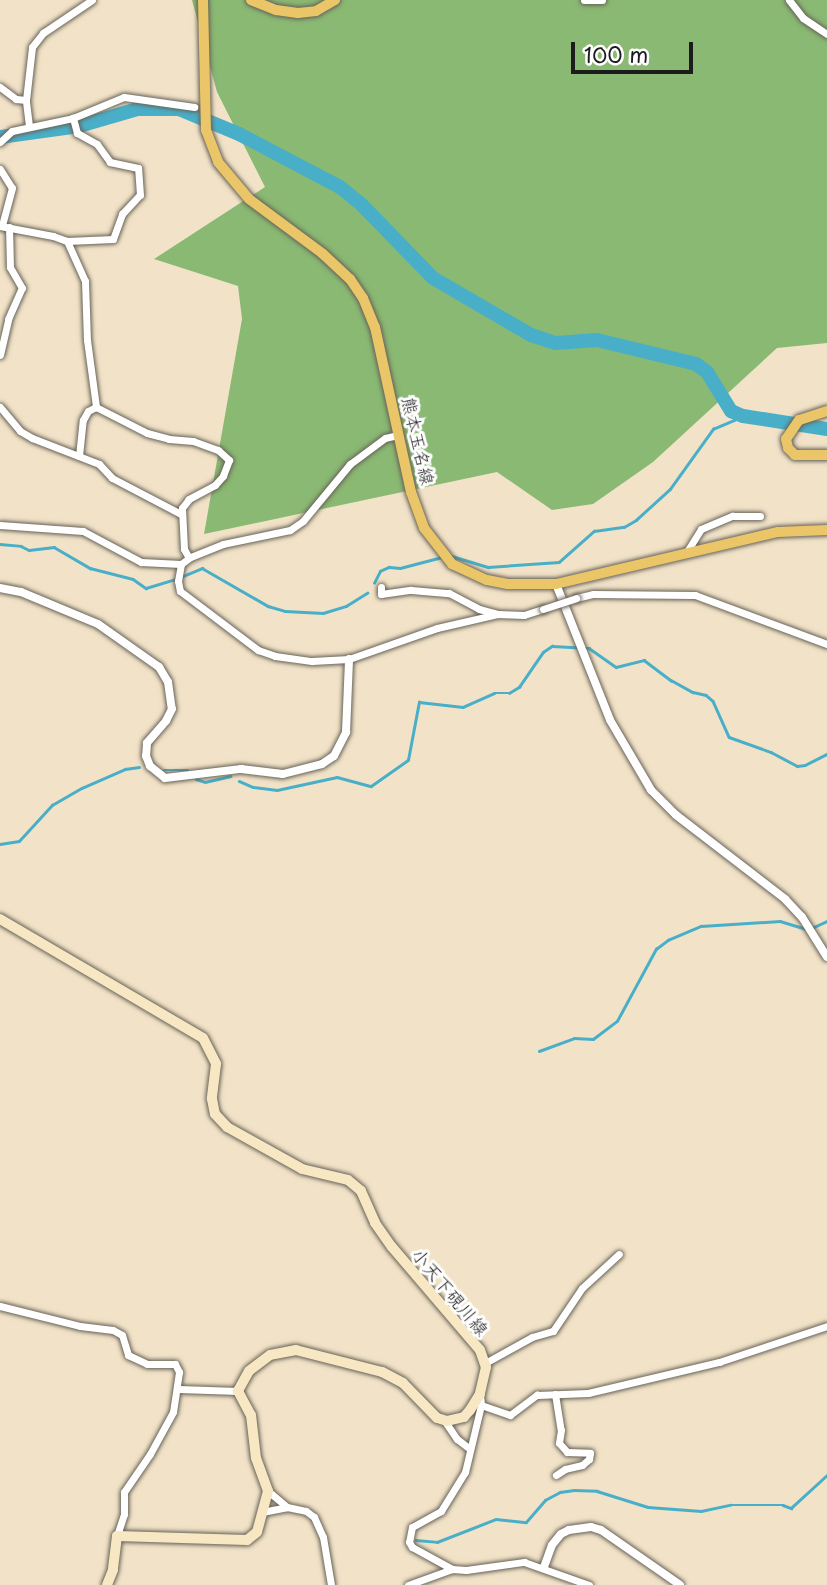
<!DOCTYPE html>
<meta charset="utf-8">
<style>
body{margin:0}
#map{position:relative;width:827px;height:1585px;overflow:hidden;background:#f2e3c8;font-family:"Playpen Sans","Klee One",sans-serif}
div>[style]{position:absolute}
.forest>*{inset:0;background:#8ab973}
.stream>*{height:2.5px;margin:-1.25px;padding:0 1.25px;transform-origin:1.25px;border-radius:1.25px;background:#49afc8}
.river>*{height:14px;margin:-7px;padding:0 7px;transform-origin:7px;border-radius:7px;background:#49afc8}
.roads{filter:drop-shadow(0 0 2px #676258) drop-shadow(0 0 2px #676258)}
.minor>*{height:7px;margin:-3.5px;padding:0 3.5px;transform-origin:3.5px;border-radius:3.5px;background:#fff}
.tertiary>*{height:8px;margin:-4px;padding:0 4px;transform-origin:4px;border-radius:4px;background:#fff}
.secondary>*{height:10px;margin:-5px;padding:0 5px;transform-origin:5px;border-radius:5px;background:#f7e8c3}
.primary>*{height:10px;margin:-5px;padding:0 5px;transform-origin:5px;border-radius:5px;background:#ebc669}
.bridges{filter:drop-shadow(0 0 2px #676258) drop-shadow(0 0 2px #676258)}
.minor-bridge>*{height:7px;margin:-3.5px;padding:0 3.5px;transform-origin:3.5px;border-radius:3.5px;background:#fff}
span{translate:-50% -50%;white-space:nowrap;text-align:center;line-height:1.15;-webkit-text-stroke:6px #fff;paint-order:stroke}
.street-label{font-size:18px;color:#1c1c1c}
.scale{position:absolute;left:571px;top:42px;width:122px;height:32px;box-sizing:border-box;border:4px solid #1c1c1c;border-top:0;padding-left:9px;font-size:21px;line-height:24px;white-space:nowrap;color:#1c1c1c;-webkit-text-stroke:5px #fff;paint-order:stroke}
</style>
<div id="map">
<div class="forest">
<i style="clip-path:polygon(192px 0,827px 0,827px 343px,777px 348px,653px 462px,593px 504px,552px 510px,497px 472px,204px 534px,242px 319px,238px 286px,154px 259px,265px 187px,217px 92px)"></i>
</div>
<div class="stream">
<i style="left:0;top:544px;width:21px;rotate:5deg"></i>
<i style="left:21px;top:546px;width:9px;rotate:27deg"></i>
<i style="left:29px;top:550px;width:25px;rotate:-7deg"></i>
<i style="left:54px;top:547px;width:42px;rotate:30.3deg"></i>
<i style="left:90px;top:568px;width:44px;rotate:14.3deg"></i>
<i style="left:133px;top:579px;width:16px;rotate:35deg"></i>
<i style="left:146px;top:588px;width:30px;rotate:-17deg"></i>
<i style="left:452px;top:556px;width:38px;rotate:17deg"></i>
<i style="left:488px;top:567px;width:71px;rotate:-4deg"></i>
<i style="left:559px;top:562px;width:47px;rotate:-41.5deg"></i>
<i style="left:594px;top:531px;width:30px;rotate:-8deg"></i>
<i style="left:624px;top:527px;width:14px;rotate:-30deg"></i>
<i style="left:636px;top:520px;width:46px;rotate:-42.4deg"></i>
<i style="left:670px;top:489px;width:74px;rotate:-54.4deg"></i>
<i style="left:713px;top:429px;width:33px;rotate:-23deg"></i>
<i style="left:181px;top:577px;width:23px;rotate:-23deg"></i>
<i style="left:202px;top:568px;width:76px;rotate:29.9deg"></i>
<i style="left:268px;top:606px;width:18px;rotate:16deg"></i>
<i style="left:285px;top:611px;width:38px;rotate:3deg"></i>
<i style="left:323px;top:613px;width:24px;rotate:-17deg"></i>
<i style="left:346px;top:606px;width:25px;rotate:-32deg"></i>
<i style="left:374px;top:583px;width:13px;rotate:-63deg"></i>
<i style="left:380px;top:571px;width:10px;rotate:-24deg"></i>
<i style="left:389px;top:567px;width:11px;rotate:5deg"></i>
<i style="left:400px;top:568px;width:43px;rotate:-14.7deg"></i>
<i style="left:164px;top:770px;width:24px"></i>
<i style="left:196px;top:779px;width:9px;rotate:18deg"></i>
<i style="left:205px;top:782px;width:26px;rotate:-13deg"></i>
<i style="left:239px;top:781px;width:15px;rotate:23deg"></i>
<i style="left:253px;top:787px;width:24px;rotate:7deg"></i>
<i style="left:277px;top:790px;width:61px;rotate:-12.2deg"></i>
<i style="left:337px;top:777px;width:35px;rotate:15deg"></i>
<i style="left:371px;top:786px;width:45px;rotate:-35.1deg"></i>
<i style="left:408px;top:760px;width:59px;rotate:-79.3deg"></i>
<i style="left:419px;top:702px;width:44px;rotate:6.5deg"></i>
<i style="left:463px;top:707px;width:34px;rotate:-24deg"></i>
<i style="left:494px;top:693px;width:15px"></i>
<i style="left:509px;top:693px;width:12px;rotate:-31deg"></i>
<i style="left:519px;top:687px;width:42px;rotate:-55.6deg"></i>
<i style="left:543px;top:652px;width:11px;rotate:-34deg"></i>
<i style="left:552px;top:646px;width:37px;rotate:3deg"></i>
<i style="left:589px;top:648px;width:33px;rotate:35deg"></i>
<i style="left:616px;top:667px;width:29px;rotate:-14deg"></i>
<i style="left:644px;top:660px;width:34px;rotate:37deg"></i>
<i style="left:671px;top:680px;width:25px;rotate:29deg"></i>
<i style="left:693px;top:692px;width:13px;rotate:13deg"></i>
<i style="left:706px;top:695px;width:9px;rotate:41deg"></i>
<i style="left:713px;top:701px;width:39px;rotate:66deg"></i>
<i style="left:729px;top:737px;width:45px;rotate:19.7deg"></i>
<i style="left:771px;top:752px;width:30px;rotate:28deg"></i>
<i style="left:797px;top:766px;width:8px;rotate:-7deg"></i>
<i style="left:805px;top:765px;width:25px;rotate:-27deg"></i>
<i style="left:0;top:844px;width:19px;rotate:-9deg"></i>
<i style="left:19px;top:841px;width:49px;rotate:-47.5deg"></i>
<i style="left:52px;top:805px;width:34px;rotate:-30deg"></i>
<i style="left:82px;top:788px;width:47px;rotate:-23.8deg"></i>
<i style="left:125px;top:769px;width:14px;rotate:-8deg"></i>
<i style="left:812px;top:928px;width:17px;rotate:-25deg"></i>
<i style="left:539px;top:1051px;width:37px;rotate:-20deg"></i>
<i style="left:574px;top:1038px;width:19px;rotate:3deg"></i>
<i style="left:593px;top:1039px;width:30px;rotate:-37deg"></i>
<i style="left:617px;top:1021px;width:82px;rotate:-61.6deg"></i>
<i style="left:656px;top:949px;width:15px;rotate:-37deg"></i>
<i style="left:668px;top:940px;width:36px;rotate:-23deg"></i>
<i style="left:701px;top:926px;width:79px;rotate:-3.6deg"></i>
<i style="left:780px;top:921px;width:27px;rotate:17deg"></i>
<i style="left:416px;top:1540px;width:21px;rotate:5deg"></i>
<i style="left:437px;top:1542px;width:63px;rotate:-21.3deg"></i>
<i style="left:496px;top:1519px;width:30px;rotate:6deg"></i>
<i style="left:526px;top:1522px;width:29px;rotate:-49deg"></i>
<i style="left:545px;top:1500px;width:17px;rotate:-28deg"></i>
<i style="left:560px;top:1492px;width:14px;rotate:-8deg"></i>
<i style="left:574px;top:1490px;width:23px;rotate:2deg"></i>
<i style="left:597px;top:1491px;width:53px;rotate:17.4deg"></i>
<i style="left:648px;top:1507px;width:53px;rotate:4.3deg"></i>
<i style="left:701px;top:1511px;width:30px;rotate:-12deg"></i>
<i style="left:730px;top:1505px;width:53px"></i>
<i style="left:783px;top:1505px;width:9px;rotate:21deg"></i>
<i style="left:791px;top:1508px;width:49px;rotate:-42.5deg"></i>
</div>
<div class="river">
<i style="left:0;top:137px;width:80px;rotate:-7.9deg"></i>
<i style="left:79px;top:126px;width:61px;rotate:-16.1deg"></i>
<i style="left:138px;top:109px;width:41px"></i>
<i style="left:179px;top:109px;width:65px;rotate:22.6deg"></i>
<i style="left:239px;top:134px;width:114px;rotate:27.7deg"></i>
<i style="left:340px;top:187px;width:28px;rotate:39deg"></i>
<i style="left:362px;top:205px;width:102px;rotate:45.8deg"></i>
<i style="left:433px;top:278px;width:113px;rotate:30.2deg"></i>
<i style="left:531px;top:335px;width:26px;rotate:18deg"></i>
<i style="left:556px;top:343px;width:41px;rotate:-4.2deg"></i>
<i style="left:597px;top:340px;width:102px;rotate:13.6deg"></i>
<i style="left:696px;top:364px;width:14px;rotate:36deg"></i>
<i style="left:707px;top:372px;width:46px;rotate:58.4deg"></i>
<i style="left:731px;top:411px;width:13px;rotate:23deg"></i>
<i style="left:743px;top:416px;width:85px;rotate:8.8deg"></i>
</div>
<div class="roads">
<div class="minor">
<i style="left:584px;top:0;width:18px"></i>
<i style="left:789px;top:0;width:23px;rotate:52deg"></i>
<i style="left:803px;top:18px;width:29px;rotate:34deg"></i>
<i style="left:0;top:87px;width:20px;rotate:37deg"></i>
<i style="left:16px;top:99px;width:10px;rotate:6deg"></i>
<i style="left:29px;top:126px;width:26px;rotate:-97deg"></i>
<i style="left:26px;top:100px;width:53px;rotate:-83.5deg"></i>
<i style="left:32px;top:47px;width:18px;rotate:-52deg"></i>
<i style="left:43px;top:33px;width:59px;rotate:-34deg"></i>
<i style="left:0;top:142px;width:16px;rotate:-43deg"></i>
<i style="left:12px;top:131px;width:62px;rotate:-12deg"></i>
<i style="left:73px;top:118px;width:55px;rotate:-22.4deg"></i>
<i style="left:124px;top:97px;width:71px;rotate:8.1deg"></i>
<i style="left:0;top:169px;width:22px;rotate:58deg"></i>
<i style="left:12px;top:188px;width:39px;rotate:105deg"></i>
<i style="left:0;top:226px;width:54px;rotate:10.7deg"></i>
<i style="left:53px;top:236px;width:15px;rotate:20deg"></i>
<i style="left:67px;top:241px;width:44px;rotate:65.8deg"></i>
<i style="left:85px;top:281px;width:59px;rotate:88.1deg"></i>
<i style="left:87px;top:340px;width:68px;rotate:82.3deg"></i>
<i style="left:96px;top:407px;width:57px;rotate:27deg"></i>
<i style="left:147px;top:433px;width:23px;rotate:15deg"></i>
<i style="left:169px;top:439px;width:24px;rotate:5deg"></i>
<i style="left:193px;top:441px;width:27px;rotate:20deg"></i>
<i style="left:218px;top:450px;width:15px;rotate:42deg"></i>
<i style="left:229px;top:460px;width:17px;rotate:111deg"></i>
<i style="left:223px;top:476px;width:12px;rotate:132deg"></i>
<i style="left:215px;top:485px;width:30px;rotate:152deg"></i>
<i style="left:189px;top:499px;width:11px;rotate:128deg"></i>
<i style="left:182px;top:508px;width:41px;rotate:87.2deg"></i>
<i style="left:184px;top:549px;width:10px;rotate:61deg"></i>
<i style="left:67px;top:241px;width:46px;rotate:-2.5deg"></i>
<i style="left:113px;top:239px;width:27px;rotate:-70deg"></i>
<i style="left:122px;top:214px;width:26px;rotate:-47deg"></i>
<i style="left:140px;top:195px;width:27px;rotate:-94deg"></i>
<i style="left:138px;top:168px;width:29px;rotate:-168deg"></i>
<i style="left:110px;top:162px;width:22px;rotate:-126deg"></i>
<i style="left:97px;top:144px;width:23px;rotate:-151deg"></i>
<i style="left:77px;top:133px;width:16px;rotate:-105deg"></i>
<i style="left:0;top:355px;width:37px;rotate:-77deg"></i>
<i style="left:8px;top:319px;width:34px;rotate:-66deg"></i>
<i style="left:22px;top:288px;width:24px;rotate:-120deg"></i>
<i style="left:10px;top:267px;width:40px;rotate:-91.4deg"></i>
<i style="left:0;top:407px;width:31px;rotate:50deg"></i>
<i style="left:20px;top:431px;width:14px;rotate:30deg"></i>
<i style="left:32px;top:438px;width:72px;rotate:21.2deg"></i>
<i style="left:99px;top:464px;width:19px;rotate:47deg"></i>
<i style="left:112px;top:478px;width:78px;rotate:27.6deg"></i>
<i style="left:398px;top:435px;width:13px;rotate:167deg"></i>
<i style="left:385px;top:438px;width:44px;rotate:143.4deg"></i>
<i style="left:350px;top:464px;width:74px;rotate:129.5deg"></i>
<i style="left:303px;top:521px;width:16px;rotate:145deg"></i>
<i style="left:290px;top:530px;width:68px;rotate:168.2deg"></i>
<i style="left:223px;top:544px;width:37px;rotate:158deg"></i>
<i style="left:189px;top:558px;width:10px;rotate:143deg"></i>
<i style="left:181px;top:564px;width:17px;rotate:100deg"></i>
<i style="left:178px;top:581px;width:10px;rotate:79deg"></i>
<i style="left:180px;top:591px;width:98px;rotate:37.1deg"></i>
<i style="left:258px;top:650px;width:18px;rotate:19deg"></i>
<i style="left:275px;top:656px;width:37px;rotate:8deg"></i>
<i style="left:312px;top:661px;width:37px;rotate:-3deg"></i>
<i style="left:349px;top:659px;width:93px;rotate:-19.4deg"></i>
<i style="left:437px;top:628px;width:63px;rotate:-12.9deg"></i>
<i style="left:79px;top:456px;width:36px;rotate:-84deg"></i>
<i style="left:83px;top:420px;width:10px;rotate:-61deg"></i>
<i style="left:88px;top:411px;width:9px;rotate:-27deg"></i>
<i style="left:0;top:525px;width:83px;rotate:4.1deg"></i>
<i style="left:83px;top:531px;width:66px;rotate:28.1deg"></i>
<i style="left:141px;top:562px;width:40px;rotate:2.9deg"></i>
<i style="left:686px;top:553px;width:28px;rotate:-58deg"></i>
<i style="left:701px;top:529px;width:34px;rotate:-23deg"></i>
<i style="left:732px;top:516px;width:28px"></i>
<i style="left:381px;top:587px;width:7px;rotate:90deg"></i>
<i style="left:381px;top:594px;width:30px;rotate:-8deg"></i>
<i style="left:411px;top:590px;width:38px;rotate:5deg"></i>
<i style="left:449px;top:593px;width:34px;rotate:28deg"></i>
<i style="left:479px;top:609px;width:20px;rotate:15deg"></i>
<i style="left:498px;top:614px;width:26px;rotate:2deg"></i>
<i style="left:524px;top:615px;width:20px;rotate:-18deg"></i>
<i style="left:576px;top:598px;width:17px;rotate:-13deg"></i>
<i style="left:593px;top:594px;width:102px;rotate:0.6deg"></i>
<i style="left:695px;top:595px;width:141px;rotate:20.4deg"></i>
<i style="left:0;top:1306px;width:82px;rotate:14deg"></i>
<i style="left:80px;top:1326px;width:33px;rotate:7deg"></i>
<i style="left:113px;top:1330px;width:10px;rotate:29deg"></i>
<i style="left:122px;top:1335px;width:21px;rotate:73deg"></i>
<i style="left:128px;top:1355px;width:21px;rotate:25deg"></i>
<i style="left:147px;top:1364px;width:28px"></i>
<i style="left:175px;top:1364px;width:9px;rotate:63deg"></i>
<i style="left:179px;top:1372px;width:40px;rotate:98.5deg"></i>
<i style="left:173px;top:1412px;width:48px;rotate:118.7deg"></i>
<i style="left:150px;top:1454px;width:46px;rotate:124.4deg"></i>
<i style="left:124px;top:1492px;width:22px;rotate:90deg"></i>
<i style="left:124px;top:1514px;width:23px;rotate:108deg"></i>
<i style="left:485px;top:1363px;width:54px;rotate:-29deg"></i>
<i style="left:532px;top:1337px;width:22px;rotate:-16deg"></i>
<i style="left:553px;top:1331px;width:52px;rotate:-56deg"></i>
<i style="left:582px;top:1288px;width:50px;rotate:-42.6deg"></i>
<i style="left:179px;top:1389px;width:59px;rotate:1.9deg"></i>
<i style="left:555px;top:1394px;width:36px;rotate:81deg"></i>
<i style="left:561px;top:1430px;width:13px;rotate:99deg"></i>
<i style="left:559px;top:1443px;width:12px;rotate:48deg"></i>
<i style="left:567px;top:1452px;width:23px;rotate:2deg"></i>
<i style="left:590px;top:1453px;width:6px;rotate:99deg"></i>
<i style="left:589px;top:1459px;width:9px;rotate:139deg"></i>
<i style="left:582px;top:1465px;width:17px;rotate:167deg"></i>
<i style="left:565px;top:1469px;width:11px;rotate:146deg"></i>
<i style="left:480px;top:1395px;width:10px;rotate:84deg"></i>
<i style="left:481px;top:1405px;width:69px;rotate:103.4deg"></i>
<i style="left:465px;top:1472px;width:46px;rotate:121.6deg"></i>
<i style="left:441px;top:1511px;width:33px;rotate:151deg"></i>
<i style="left:412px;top:1527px;width:15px;rotate:101deg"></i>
<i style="left:409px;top:1542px;width:6px;rotate:59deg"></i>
<i style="left:412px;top:1547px;width:46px;rotate:28.8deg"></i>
<i style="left:452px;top:1569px;width:14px;rotate:4deg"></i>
<i style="left:466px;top:1570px;width:59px;rotate:-7.9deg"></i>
<i style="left:524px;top:1562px;width:69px;rotate:19.5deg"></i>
<i style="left:481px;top:1405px;width:31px;rotate:19deg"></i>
<i style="left:510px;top:1415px;width:34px;rotate:-37deg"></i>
<i style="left:537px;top:1395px;width:51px;rotate:-2.2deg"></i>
<i style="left:588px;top:1393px;width:135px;rotate:-13.3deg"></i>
<i style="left:719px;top:1362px;width:114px;rotate:-18.4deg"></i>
<i style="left:444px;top:1420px;width:23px;rotate:56deg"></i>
<i style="left:457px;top:1439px;width:16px;rotate:38deg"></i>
<i style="left:268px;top:1491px;width:25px;rotate:40deg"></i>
<i style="left:287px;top:1507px;width:19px;rotate:12deg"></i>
<i style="left:306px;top:1511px;width:10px;rotate:37deg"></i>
<i style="left:314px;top:1517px;width:22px;rotate:66deg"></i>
<i style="left:323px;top:1537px;width:49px;rotate:80.5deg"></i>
<i style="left:262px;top:1512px;width:25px;rotate:-11deg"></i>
<i style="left:408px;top:1585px;width:47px;rotate:-20deg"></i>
</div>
<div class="tertiary">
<i style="left:556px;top:584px;width:146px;rotate:68.3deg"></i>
<i style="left:610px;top:720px;width:81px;rotate:59.6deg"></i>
<i style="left:651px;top:790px;width:35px;rotate:45deg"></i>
<i style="left:676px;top:815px;width:138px;rotate:37.6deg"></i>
<i style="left:785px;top:899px;width:25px;rotate:47deg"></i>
<i style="left:802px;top:917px;width:47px;rotate:58deg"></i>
<i style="left:0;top:588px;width:21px;rotate:11deg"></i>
<i style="left:21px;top:592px;width:83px;rotate:22.6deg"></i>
<i style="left:98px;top:624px;width:75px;rotate:35.2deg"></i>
<i style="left:159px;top:667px;width:17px;rotate:59deg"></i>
<i style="left:168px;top:682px;width:27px;rotate:82deg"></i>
<i style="left:172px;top:709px;width:13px;rotate:117deg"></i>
<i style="left:166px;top:721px;width:29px;rotate:131deg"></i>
<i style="left:147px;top:743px;width:13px;rotate:94deg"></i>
<i style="left:146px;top:756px;width:11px;rotate:68deg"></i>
<i style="left:150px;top:766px;width:19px;rotate:39deg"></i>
<i style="left:165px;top:778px;width:77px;rotate:-6.8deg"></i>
<i style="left:241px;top:769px;width:42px;rotate:6.8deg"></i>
<i style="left:283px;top:774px;width:40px;rotate:-14.4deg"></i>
<i style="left:322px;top:764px;width:14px;rotate:-34deg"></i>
<i style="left:334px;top:756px;width:27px;rotate:-63deg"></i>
<i style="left:346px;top:732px;width:73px;rotate:-87.6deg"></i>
<i style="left:544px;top:1567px;width:23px;rotate:-70deg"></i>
<i style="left:552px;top:1545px;width:14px;rotate:-51deg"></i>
<i style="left:561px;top:1534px;width:9px;rotate:-27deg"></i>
<i style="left:569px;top:1530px;width:22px;rotate:-8deg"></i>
<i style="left:591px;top:1527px;width:10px;rotate:17deg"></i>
<i style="left:601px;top:1530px;width:96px;rotate:34.8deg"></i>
</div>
<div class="secondary">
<i style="left:0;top:919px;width:235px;rotate:30.4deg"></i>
<i style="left:203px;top:1038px;width:29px;rotate:63deg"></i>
<i style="left:216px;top:1064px;width:35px;rotate:97deg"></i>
<i style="left:212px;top:1099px;width:15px;rotate:79deg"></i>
<i style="left:215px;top:1114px;width:18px;rotate:47deg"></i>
<i style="left:227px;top:1127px;width:86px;rotate:29.2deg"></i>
<i style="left:302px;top:1169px;width:47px;rotate:13.4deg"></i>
<i style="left:348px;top:1180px;width:17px;rotate:40deg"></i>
<i style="left:361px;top:1191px;width:35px;rotate:66deg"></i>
<i style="left:375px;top:1223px;width:29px;rotate:55deg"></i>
<i style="left:392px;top:1247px;width:135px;rotate:49.5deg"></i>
<i style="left:480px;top:1350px;width:18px;rotate:71deg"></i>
<i style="left:486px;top:1367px;width:28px;rotate:103deg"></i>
<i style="left:480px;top:1394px;width:19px;rotate:122deg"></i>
<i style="left:470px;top:1410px;width:9px;rotate:131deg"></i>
<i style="left:464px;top:1417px;width:17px;rotate:167deg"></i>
<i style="left:447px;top:1421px;width:10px;rotate:-163deg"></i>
<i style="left:437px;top:1418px;width:49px;rotate:-134.2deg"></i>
<i style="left:403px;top:1383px;width:24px;rotate:-152deg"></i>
<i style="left:382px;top:1372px;width:89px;rotate:-165.7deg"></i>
<i style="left:296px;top:1350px;width:26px;rotate:169deg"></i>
<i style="left:270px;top:1355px;width:26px;rotate:143deg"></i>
<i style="left:249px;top:1371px;width:23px;rotate:119deg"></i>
<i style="left:238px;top:1391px;width:27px;rotate:62deg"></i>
<i style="left:251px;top:1415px;width:43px;rotate:83.4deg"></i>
<i style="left:256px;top:1458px;width:35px;rotate:70deg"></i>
<i style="left:268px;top:1491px;width:42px;rotate:105deg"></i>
<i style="left:257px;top:1532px;width:13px;rotate:141deg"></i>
<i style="left:247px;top:1540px;width:130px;rotate:-178.2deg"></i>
<i style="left:117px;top:1536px;width:34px;rotate:97deg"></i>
<i style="left:113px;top:1570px;width:16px;rotate:112deg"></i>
</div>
<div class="primary">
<i style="left:203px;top:0;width:130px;rotate:88.7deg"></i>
<i style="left:206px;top:130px;width:34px;rotate:69deg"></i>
<i style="left:218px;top:162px;width:48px;rotate:50deg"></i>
<i style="left:249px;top:199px;width:92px;rotate:36.6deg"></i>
<i style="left:323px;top:254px;width:37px;rotate:43deg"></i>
<i style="left:350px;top:279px;width:23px;rotate:56deg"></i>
<i style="left:363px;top:298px;width:31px;rotate:68deg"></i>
<i style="left:375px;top:327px;width:169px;rotate:77.7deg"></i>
<i style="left:411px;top:492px;width:38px;rotate:70deg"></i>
<i style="left:424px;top:528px;width:46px;rotate:52.1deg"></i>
<i style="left:452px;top:564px;width:38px;rotate:25deg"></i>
<i style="left:487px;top:580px;width:21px;rotate:11deg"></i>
<i style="left:508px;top:584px;width:48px"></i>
<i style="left:556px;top:584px;width:228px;rotate:-13.2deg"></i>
<i style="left:778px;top:532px;width:49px;rotate:-2.3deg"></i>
<i style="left:251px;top:0;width:27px;rotate:22deg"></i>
<i style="left:276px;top:10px;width:22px;rotate:8deg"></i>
<i style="left:298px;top:13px;width:18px;rotate:-6deg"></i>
<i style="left:316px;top:11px;width:22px;rotate:-30deg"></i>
<i style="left:827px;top:411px;width:29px;rotate:162deg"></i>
<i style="left:799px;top:420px;width:23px;rotate:124deg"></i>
<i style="left:786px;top:439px;width:9px;rotate:77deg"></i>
<i style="left:788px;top:448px;width:10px;rotate:45deg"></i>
<i style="left:795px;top:455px;width:32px"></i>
</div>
</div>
<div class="bridges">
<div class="minor-bridge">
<i style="left:543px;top:609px;width:35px;rotate:-18deg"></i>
</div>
</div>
<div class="street-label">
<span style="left:418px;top:441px;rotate:77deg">熊本玉名線</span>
<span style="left:450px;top:1292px;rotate:50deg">小天下硯川線</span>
</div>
<div class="scale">100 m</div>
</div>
